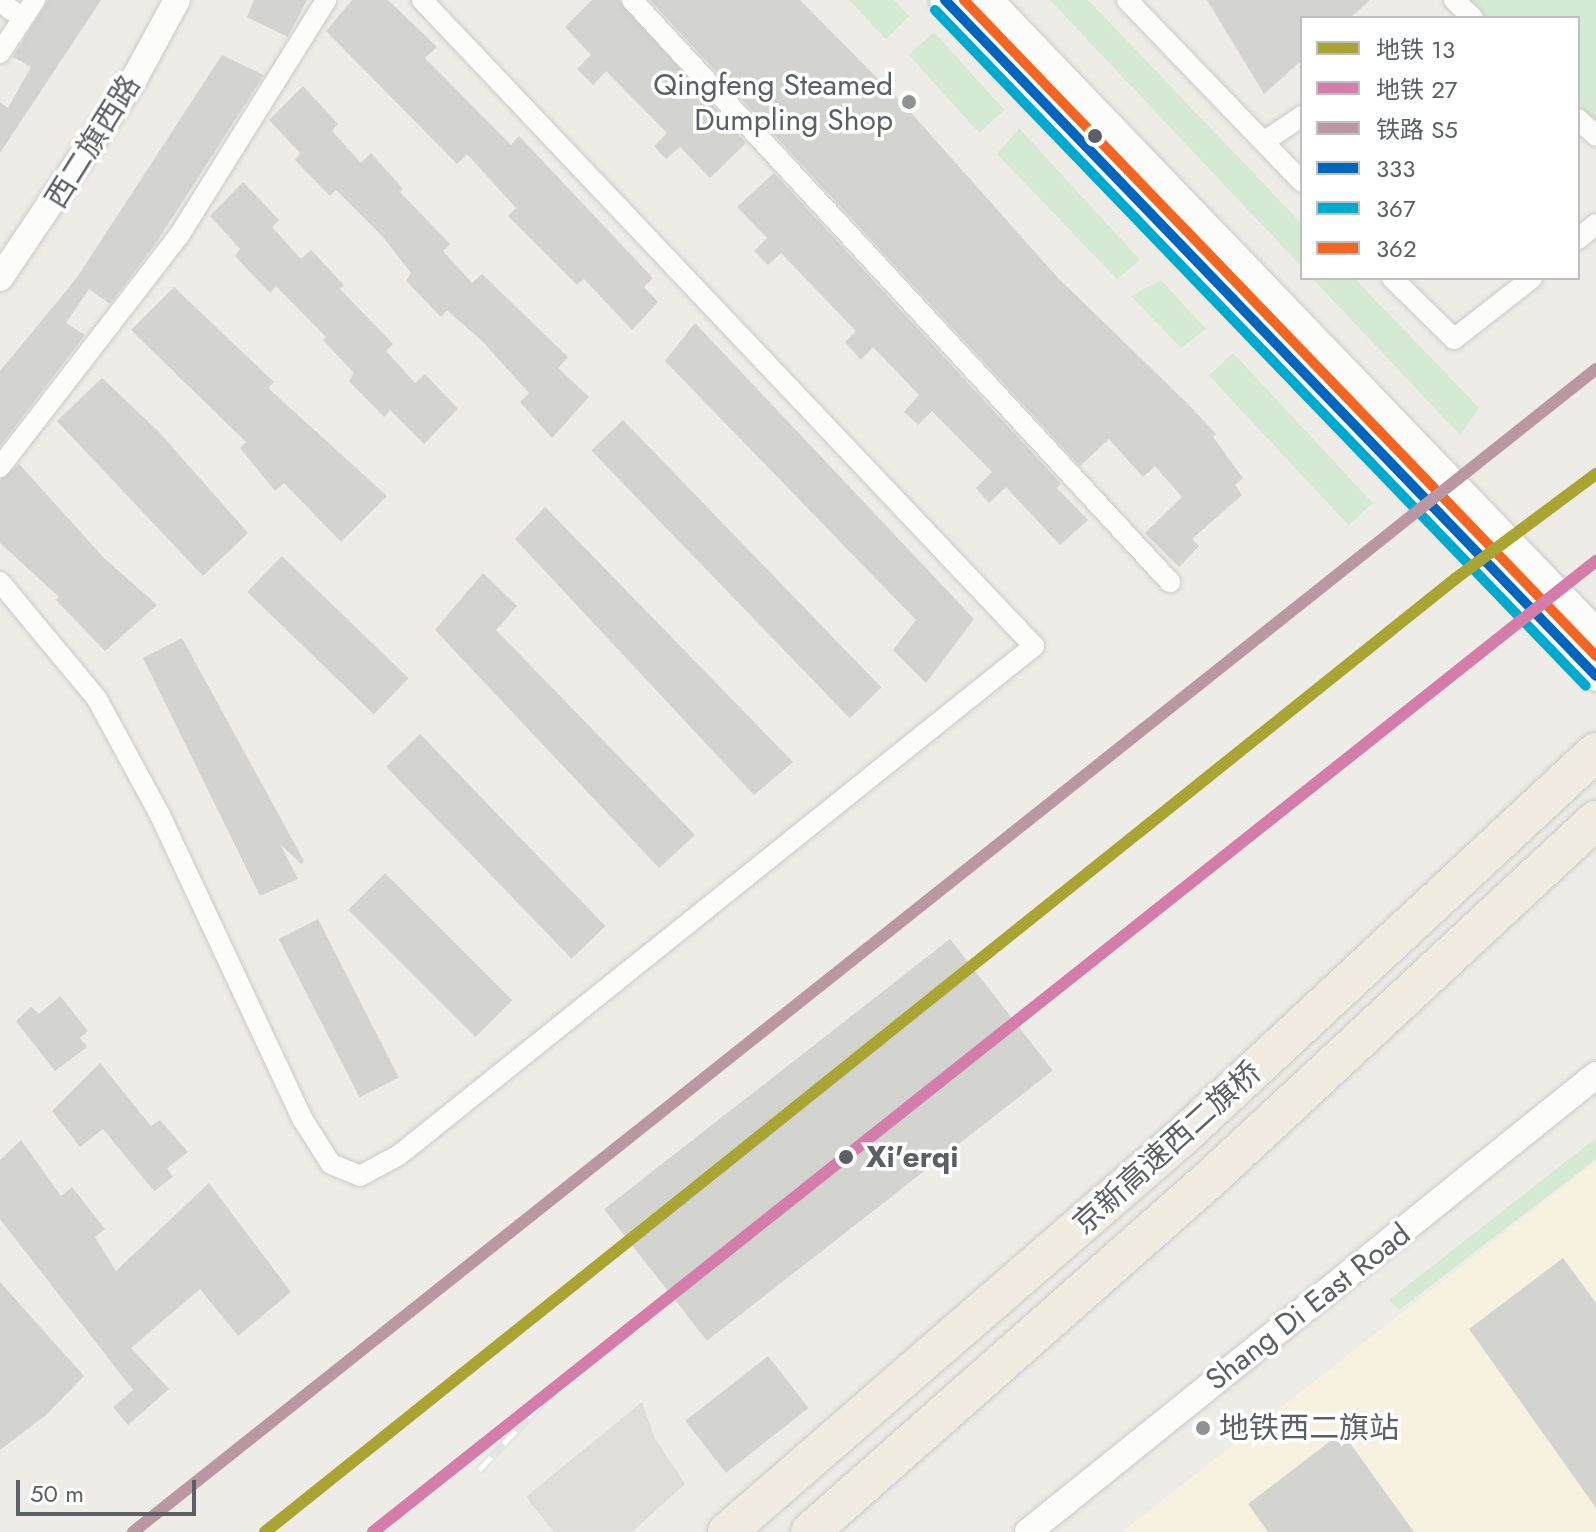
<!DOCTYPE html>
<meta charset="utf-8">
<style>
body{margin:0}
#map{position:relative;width:1596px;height:1532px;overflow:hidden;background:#edece7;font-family:Jost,"Noto Sans SC",sans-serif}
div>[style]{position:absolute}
.commercial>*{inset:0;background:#f7f2e0}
.industrial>*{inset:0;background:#deddd8}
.green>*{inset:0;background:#d4ead2;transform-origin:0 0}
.building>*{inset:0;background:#d3d3d0;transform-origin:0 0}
.roads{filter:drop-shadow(0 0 2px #cacac9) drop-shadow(0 0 2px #cacac9)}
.minor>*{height:20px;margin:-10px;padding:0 10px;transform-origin:10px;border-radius:10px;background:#fcfcfb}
.tertiary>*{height:26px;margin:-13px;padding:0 13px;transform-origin:13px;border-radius:13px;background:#fcfcfb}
.secondary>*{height:30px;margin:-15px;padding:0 15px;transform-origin:15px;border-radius:15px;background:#fcfcfb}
.motorway>*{height:38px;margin:-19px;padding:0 19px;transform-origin:19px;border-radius:19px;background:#f0ece1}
.rail>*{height:9px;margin-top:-4.5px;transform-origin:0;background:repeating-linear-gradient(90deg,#fff 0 18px,#e3e4e3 0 36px);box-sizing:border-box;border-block:2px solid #e3e4e3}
.bus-1>*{height:10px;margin:-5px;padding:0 5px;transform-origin:5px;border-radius:5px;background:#0065bd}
.bus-2>*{height:10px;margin:-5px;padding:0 5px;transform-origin:5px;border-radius:5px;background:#00a9ce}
.bus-3>*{height:10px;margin:-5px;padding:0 5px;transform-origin:5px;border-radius:5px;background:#f26522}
.rail-1>*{height:12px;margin:-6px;padding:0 6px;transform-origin:6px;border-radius:6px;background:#bb97a3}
.metro-1>*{height:12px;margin:-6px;padding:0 6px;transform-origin:6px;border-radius:6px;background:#aaa433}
.metro-2>*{height:12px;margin:-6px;padding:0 6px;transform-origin:6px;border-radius:6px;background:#d47daa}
.dots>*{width:22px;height:22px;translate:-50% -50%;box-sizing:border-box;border:4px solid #fff;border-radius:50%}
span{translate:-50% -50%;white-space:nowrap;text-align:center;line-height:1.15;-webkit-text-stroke:7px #fff;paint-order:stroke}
.poi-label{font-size:30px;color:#5c6066}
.right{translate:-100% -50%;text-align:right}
.left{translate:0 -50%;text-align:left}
.street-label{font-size:30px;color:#5c6066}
.stop-label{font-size:30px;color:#5c6066;font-weight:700}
.legend{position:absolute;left:1300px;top:16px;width:280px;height:264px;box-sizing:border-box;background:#fff;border:2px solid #bebfc2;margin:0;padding:10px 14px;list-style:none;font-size:24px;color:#5c6066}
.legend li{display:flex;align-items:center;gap:16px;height:40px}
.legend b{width:40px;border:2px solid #bebfc2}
.scale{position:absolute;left:16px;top:1480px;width:180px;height:36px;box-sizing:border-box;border:4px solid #5c6066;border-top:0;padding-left:10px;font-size:24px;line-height:28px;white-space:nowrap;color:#5c6066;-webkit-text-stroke:6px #fff;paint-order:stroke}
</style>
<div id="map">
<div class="commercial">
<i style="clip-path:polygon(1596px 1161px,1596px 1532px,1122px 1532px)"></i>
</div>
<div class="industrial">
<i style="clip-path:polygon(642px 1402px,655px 1439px,685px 1484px,632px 1532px,554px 1532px,526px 1497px)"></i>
</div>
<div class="green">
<i style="clip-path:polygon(849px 0,894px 0,909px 16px,886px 39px)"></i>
<i style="clip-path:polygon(1050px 0,1088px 0,1302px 224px,1302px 267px)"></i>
<i style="clip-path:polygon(1454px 0,1596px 0,1596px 136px,1578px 119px,1578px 18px,1473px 18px)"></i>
<i style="left:934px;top:32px;width:105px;height:34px;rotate:48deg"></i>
<i style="clip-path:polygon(1019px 128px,1140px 260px,1117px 279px,997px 154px)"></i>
<i style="clip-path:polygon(1312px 278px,1354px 278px,1479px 408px,1460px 435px)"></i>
<i style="clip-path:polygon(1161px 280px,1206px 329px,1181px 348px,1131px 296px)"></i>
<i style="left:1233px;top:353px;width:205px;height:33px;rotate:47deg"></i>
<i style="clip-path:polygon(1596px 1138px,1596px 1159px,1399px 1310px,1389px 1300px)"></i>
</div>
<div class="building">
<i style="clip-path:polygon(48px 0,101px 0,0 153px,0 102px,8px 108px,31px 67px,13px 57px)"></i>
<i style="clip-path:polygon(254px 0,307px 0,288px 37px,247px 17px)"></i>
<i style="clip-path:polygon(352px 0,388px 0,437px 47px,425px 58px,511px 145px,519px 136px,653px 278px,644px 287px,658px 302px,632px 330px,584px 279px,577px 285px,508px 216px,516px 208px,467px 154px,457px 164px,326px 31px)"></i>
<i style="clip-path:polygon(592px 0,619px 0,746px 143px,710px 178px,680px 147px,666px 159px,654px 146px,667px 133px,606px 71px,593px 85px,577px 69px,591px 55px,565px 27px)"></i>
<i style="clip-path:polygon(650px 0,800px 0,905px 106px,1058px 278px,1188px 404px,1216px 434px,1213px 437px,1243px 478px,1235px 485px,1242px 495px,1192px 539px,1199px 546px,1179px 567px,1145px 533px,1182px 497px,1155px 466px,1143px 477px,1109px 439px,1080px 466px)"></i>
<i style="clip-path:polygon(1207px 0,1370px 0,1350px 18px,1302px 18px,1302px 60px,1264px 94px)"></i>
<i style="clip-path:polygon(222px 55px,264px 75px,154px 246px,110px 304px,89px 289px,66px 323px,85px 335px,0 446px,0 371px,76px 279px)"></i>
<i style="clip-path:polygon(303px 86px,338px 124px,332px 131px,361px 163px,371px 153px,403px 189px,400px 192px,450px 244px,443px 251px,472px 283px,482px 274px,568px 357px,558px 368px,589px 397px,552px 438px,520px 402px,529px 393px,483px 342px,447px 310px,441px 317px,406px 281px,411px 273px,383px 237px,336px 190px,330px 196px,295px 160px,300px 153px,269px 120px)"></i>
<i style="clip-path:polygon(774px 173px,1061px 484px,1057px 488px,1088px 520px,1060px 545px,1006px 487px,989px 503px,976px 488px,992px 472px,932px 411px,918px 425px,904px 412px,919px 395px,873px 347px,861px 360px,845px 342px,856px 331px,781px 253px,768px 265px,754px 251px,767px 238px,737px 207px)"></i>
<i style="clip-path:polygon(243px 182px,279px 220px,272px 227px,301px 259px,311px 250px,344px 285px,340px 289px,393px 344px,386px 351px,415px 383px,425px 374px,458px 409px,424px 444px,390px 410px,384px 417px,349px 381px,354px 373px,323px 340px,326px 337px,276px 286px,270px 293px,235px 256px,240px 249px,210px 216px)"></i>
<i style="clip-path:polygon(174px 287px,274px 382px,268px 388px,387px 496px,341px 542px,284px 483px,275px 491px,240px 448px,246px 442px,131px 330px)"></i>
<i style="clip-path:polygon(695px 323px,974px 619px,926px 683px,893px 650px,916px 620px,665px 361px)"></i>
<i style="clip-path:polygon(102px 378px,159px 432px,248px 533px,203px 576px,57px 421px)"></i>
<i style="left:623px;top:420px;width:372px;height:44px;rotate:46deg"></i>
<i style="clip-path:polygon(19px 464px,104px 558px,157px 605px,105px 651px,56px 600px,59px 597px,0 543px,0 480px)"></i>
<i style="clip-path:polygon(545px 507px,793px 762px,754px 795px,515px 539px)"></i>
<i style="left:282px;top:556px;width:176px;height:50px;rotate:44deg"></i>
<i style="clip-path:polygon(483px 573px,517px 606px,496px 630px,695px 835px,659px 868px,435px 630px)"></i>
<i style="clip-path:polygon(182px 638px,304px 861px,301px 864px,280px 844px,298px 879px,260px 896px,143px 658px)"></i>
<i style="left:420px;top:734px;width:267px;height:47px;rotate:46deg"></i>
<i style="left:385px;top:873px;width:180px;height:52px;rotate:45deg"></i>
<i style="left:318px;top:919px;width:178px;height:44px;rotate:63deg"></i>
<i style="left:950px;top:939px;width:167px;height:439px;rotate:52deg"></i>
<i style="clip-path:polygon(60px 996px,88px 1031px,80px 1038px,87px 1047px,55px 1071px,16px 1021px,31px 1007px,39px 1014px)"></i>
<i style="clip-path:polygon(100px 1063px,151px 1126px,160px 1120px,188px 1152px,167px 1168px,173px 1177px,154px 1191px,103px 1129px,80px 1147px,52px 1111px)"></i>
<i style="clip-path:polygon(21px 1140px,61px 1196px,72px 1187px,105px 1229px,95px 1237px,116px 1271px,209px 1183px,291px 1292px,238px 1336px,200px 1289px,131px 1348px,169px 1389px,128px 1425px,113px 1407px,133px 1390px,0 1219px,0 1160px)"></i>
<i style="clip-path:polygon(1563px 1258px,1596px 1303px,1596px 1508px,1469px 1329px)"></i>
<i style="clip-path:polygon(0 1282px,84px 1376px,46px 1415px,0 1450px)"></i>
<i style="left:768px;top:1356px;width:66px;height:105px;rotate:52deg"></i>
<i style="clip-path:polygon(1342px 1432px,1414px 1532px,1268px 1532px,1248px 1504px)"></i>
</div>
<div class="roads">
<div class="minor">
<i style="left:632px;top:0;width:793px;rotate:47.25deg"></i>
<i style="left:1127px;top:0;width:252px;rotate:46.1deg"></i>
<i style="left:1454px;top:0;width:26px;rotate:43deg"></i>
<i style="left:0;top:2px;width:28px;rotate:35deg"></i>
<i style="left:0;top:53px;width:64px;rotate:-56.6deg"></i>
<i style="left:1578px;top:119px;width:25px;rotate:43deg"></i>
<i style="left:1265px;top:141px;width:45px;rotate:-34deg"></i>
<i style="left:1578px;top:239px;width:23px;rotate:-40deg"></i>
<i style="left:1392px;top:278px;width:87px;rotate:44.5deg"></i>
<i style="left:1454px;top:339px;width:99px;rotate:-38deg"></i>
<i style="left:0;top:467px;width:294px;rotate:-52.3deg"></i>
<i style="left:180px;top:234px;width:276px;rotate:-58deg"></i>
<i style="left:0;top:582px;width:152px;rotate:50.3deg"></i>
<i style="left:97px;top:699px;width:132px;rotate:61.5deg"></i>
<i style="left:160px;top:815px;width:337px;rotate:64.9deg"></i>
<i style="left:303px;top:1120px;width:52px;rotate:57.5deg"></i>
<i style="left:331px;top:1164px;width:31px;rotate:22deg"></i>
<i style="left:360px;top:1176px;width:44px;rotate:-28.3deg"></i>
<i style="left:399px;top:1155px;width:814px;rotate:-38.71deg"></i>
<i style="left:1034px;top:646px;width:890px;rotate:-133.45deg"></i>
</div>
<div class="tertiary">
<i style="left:0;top:278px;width:238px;rotate:-56deg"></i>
<i style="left:133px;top:81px;width:92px;rotate:-61.5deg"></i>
<i style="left:1028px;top:1532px;width:729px;rotate:-38.82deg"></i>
</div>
<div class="secondary">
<i style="left:945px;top:0;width:938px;rotate:46.08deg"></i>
<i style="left:987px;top:0;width:879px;rotate:46.15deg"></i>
</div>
<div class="motorway">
<i style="left:727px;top:1532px;width:604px;rotate:-40.97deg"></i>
<i style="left:1183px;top:1136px;width:564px;rotate:-42.92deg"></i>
<i style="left:810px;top:1532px;width:535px;rotate:-41.44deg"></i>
<i style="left:1211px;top:1178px;width:526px;rotate:-42.92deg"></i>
</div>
</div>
<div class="rail">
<i style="left:479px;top:1470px;width:145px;rotate:-47deg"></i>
</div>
<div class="bus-1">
<i style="left:945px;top:0;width:938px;rotate:46.08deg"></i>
</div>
<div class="bus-2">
<i style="left:935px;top:10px;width:938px;rotate:46.08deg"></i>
</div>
<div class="bus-3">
<i style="left:964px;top:0;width:911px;rotate:46.07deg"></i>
</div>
<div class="rail-1">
<i style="left:133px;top:1532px;width:1869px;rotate:-38.48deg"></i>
</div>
<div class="metro-1">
<i style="left:265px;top:1532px;width:1525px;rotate:-38.69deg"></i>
<i style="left:1455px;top:579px;width:176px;rotate:-36.7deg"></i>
</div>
<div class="metro-2">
<i style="left:373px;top:1532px;width:1562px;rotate:-38.45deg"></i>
</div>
<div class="dots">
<i style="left:909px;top:102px;background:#8f9193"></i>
<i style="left:1095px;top:136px;background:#5c6066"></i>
<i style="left:846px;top:1157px;background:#5c6066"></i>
<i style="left:1203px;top:1428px;background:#8f9193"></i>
</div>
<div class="poi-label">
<span class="right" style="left:893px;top:102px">Qingfeng Steamed<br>Dumpling Shop</span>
<span class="left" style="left:1219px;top:1428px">地铁西二旗站</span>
</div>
<div class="street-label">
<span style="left:93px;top:142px;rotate:-58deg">西二旗西路</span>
<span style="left:1167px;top:1148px;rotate:-42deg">京新高速西二旗桥</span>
<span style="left:1308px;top:1307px;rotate:-38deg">Shang Di East Road</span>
</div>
<div class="stop-label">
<span class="left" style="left:866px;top:1157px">Xi'erqi</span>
</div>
<ul class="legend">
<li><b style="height:10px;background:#aaa433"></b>地铁 13</li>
<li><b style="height:10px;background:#d47daa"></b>地铁 27</li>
<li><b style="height:10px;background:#bb97a3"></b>铁路 S5</li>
<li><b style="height:10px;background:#0065bd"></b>333</li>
<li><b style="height:10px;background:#00a9ce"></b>367</li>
<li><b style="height:10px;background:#f26522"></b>362</li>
</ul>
<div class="scale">50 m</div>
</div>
